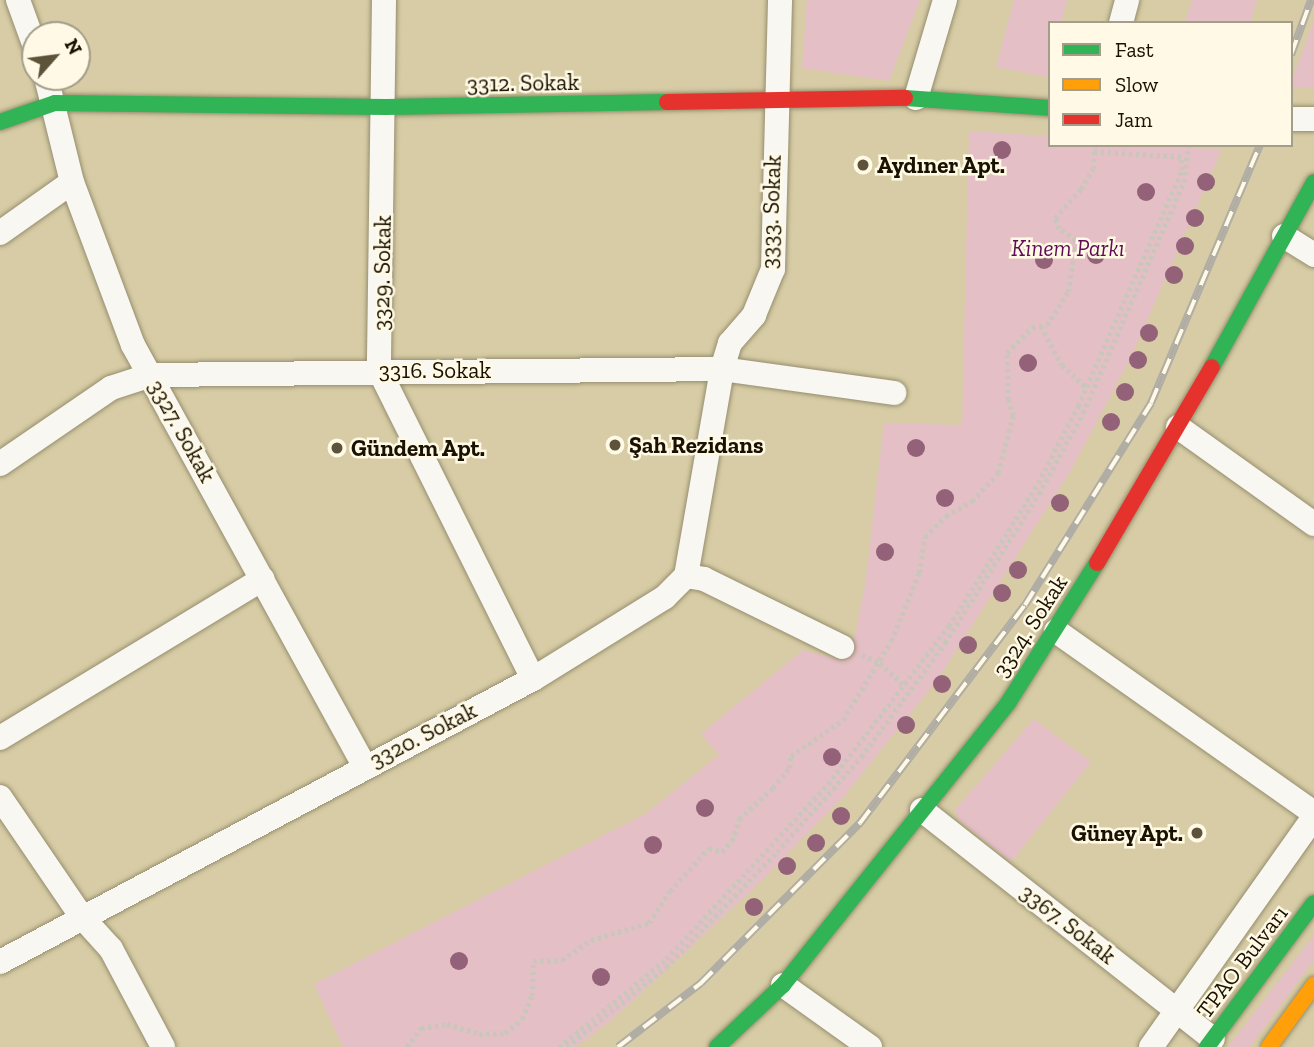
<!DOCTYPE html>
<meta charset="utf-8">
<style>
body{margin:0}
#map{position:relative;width:1314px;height:1047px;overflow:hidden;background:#d7cca5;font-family:"Zilla Slab",serif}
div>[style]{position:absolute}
.green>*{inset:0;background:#e4bfc6}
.path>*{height:4.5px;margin-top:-2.25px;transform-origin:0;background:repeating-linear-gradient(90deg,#c9c6bb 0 3.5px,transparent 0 7px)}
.roads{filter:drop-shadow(0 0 2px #968e6f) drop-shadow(0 0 2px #968e6f)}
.street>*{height:24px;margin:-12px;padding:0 12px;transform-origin:12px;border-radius:12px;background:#f9f7f2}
.fast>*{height:16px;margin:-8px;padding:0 8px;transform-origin:8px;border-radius:8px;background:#30b455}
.slow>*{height:16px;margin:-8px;padding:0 8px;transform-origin:8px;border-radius:8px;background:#ff9f0a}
.jam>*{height:16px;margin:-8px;padding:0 8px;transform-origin:8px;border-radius:8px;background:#e5322d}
.rail>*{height:8px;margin-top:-4px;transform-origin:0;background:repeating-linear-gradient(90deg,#fff9e5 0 16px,#b0ada5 0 32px);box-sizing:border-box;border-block:2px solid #b0ada5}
.trees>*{width:18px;height:18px;margin:-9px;border-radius:50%;background:#946278}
.dots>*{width:19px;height:19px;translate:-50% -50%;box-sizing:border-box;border:4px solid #fff9e5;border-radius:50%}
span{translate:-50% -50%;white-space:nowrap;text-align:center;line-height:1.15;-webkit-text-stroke:5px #fff9e5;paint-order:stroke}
.street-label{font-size:23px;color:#191200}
.poi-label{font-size:23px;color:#191200;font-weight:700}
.left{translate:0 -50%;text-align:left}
.right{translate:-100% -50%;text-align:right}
.park-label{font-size:23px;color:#5e0c53;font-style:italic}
.legend{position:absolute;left:1048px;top:21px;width:245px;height:126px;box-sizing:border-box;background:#fff9e5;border:2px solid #a39d89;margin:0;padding:9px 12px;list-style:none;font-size:21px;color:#191200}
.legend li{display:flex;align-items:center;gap:14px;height:35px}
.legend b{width:35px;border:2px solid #a39d89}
.north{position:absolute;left:21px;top:21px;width:70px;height:70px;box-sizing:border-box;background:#fff9e5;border:2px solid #a39d89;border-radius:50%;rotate:62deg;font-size:19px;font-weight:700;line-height:28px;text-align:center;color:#191200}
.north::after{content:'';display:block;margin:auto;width:24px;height:32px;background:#5c533a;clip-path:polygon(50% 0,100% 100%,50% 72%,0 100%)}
</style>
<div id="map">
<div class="green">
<i style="clip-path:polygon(807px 0,920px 0,889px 81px,802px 68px)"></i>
<i style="clip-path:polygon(1014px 0,1067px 0,1061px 23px,1050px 23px,1047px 77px,996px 67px)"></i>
<i style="clip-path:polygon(1192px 0,1257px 0,1250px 23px,1185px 23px)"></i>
<i style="clip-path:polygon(1314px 20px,1314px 87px,1291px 88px,1291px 84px)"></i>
<i style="clip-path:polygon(969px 131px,1050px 136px,1050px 145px,1222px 149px,1131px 357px,1070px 472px,938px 679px,844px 796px,752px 890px,613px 1019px,576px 1047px,343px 1047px,314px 984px,645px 814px,719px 755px,701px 734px,803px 650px,842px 660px,853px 644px,865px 586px,884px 423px,962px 425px)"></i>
<i style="clip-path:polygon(1034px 719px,1091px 762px,1011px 862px,959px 820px,955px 810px)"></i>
<i style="clip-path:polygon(1314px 935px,1314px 960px,1250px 1047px,1228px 1047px)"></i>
</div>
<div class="path">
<i style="left:1041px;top:326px;width:44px;rotate:61.7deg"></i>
<i style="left:1062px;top:365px;width:33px;rotate:43deg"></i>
<i style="left:862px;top:655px;width:20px;rotate:24deg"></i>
<i style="left:880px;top:663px;width:35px;rotate:43deg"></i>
<i style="left:407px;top:1047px;width:24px;rotate:-54deg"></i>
<i style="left:421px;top:1028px;width:26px;rotate:-9deg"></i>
<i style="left:447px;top:1024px;width:34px;rotate:17deg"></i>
<i style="left:479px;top:1034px;width:26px;rotate:-2deg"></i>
<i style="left:505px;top:1033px;width:22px;rotate:-39deg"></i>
<i style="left:522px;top:1019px;width:25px;rotate:-67deg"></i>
<i style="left:532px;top:996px;width:35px;rotate:-88deg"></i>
<i style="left:533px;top:961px;width:29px;rotate:-2deg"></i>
<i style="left:562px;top:960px;width:35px;rotate:-35deg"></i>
<i style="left:591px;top:940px;width:60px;rotate:-16.3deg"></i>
<i style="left:649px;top:923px;width:38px;rotate:-57deg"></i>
<i style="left:670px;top:891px;width:58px;rotate:-47.8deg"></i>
<i style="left:709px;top:848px;width:14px;rotate:17deg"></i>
<i style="left:722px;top:852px;width:15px;rotate:-48deg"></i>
<i style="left:732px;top:841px;width:23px;rotate:-72deg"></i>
<i style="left:739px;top:819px;width:46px;rotate:-42.4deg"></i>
<i style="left:773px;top:788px;width:26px;rotate:-51deg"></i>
<i style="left:789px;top:768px;width:12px;rotate:-81deg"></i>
<i style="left:791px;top:756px;width:63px;rotate:-34.7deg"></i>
<i style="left:843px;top:720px;width:92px;rotate:-58.7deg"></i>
<i style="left:891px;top:641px;width:74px;rotate:-67.6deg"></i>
<i style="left:919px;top:573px;width:36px;rotate:-81deg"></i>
<i style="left:925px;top:537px;width:30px;rotate:-45deg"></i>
<i style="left:946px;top:516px;width:30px;rotate:-30deg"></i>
<i style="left:972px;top:501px;width:38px;rotate:-47deg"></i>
<i style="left:998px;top:473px;width:59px;rotate:-75.3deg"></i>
<i style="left:1013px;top:416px;width:17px;rotate:-107deg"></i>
<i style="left:1008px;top:400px;width:47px;rotate:-91.2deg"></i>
<i style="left:1007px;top:353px;width:36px;rotate:-46deg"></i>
<i style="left:1032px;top:327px;width:15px;rotate:-8deg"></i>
<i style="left:1047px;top:325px;width:39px;rotate:-58deg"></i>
<i style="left:1068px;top:292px;width:53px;rotate:-81.3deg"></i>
<i style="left:1076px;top:240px;width:20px;rotate:-147deg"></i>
<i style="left:1059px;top:229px;width:12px;rotate:-110deg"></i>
<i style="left:1055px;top:218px;width:39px;rotate:-48deg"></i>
<i style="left:1081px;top:189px;width:23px;rotate:-59deg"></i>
<i style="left:1093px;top:169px;width:24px;rotate:-85deg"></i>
<i style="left:559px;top:1047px;width:139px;rotate:-39.4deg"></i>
<i style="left:666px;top:959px;width:238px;rotate:-47.2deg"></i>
<i style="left:828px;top:784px;width:199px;rotate:-52.6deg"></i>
<i style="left:949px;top:626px;width:168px;rotate:-58.1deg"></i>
<i style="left:1038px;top:483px;width:87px;rotate:-62.5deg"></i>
<i style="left:1078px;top:406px;width:258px;rotate:-66.2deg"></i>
<i style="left:1182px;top:170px;width:13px;rotate:-94deg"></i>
<i style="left:1181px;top:157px;width:87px;rotate:-176.7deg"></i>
<i style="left:567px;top:1047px;width:127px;rotate:-38.9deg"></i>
<i style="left:666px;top:967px;width:160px;rotate:-46deg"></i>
<i style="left:777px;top:852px;width:127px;rotate:-48.5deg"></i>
<i style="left:861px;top:757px;width:142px;rotate:-53.6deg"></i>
<i style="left:945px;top:643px;width:176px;rotate:-57.8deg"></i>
<i style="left:1039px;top:494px;width:92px;rotate:-61.5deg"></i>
<i style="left:1083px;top:413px;width:252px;rotate:-66.4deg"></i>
<i style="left:1184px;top:182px;width:37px;rotate:-84deg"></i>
</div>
<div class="roads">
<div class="street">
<i style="left:18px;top:0;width:50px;rotate:70.1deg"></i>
<i style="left:384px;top:0;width:370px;rotate:90.8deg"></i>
<i style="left:379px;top:370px;width:345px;rotate:63.5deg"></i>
<i style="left:1121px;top:23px;width:24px;rotate:-75deg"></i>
<i style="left:46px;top:77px;width:108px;rotate:76.1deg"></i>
<i style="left:72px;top:182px;width:174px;rotate:69.5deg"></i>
<i style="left:133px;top:345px;width:480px;rotate:61.2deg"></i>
<i style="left:916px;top:98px;width:102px;rotate:-73.5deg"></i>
<i style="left:1291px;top:119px;width:23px"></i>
<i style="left:0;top:233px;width:88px;rotate:-35.3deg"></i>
<i style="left:1284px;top:236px;width:36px;rotate:32deg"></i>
<i style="left:1178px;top:427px;width:167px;rotate:35.5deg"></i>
<i style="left:0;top:464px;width:135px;rotate:-34.4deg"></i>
<i style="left:111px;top:388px;width:42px;rotate:-18deg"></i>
<i style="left:151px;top:375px;width:571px;rotate:-0.6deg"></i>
<i style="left:722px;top:369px;width:174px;rotate:7.9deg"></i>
<i style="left:686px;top:576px;width:210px;rotate:-80.1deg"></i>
<i style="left:722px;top:369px;width:27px;rotate:-73deg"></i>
<i style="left:730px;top:343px;width:37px;rotate:-49deg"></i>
<i style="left:754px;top:315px;width:50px;rotate:-67.6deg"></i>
<i style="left:773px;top:269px;width:269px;rotate:-88.5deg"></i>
<i style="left:1056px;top:631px;width:316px;rotate:35.2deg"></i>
<i style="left:0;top:738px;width:307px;rotate:-31.2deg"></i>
<i style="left:0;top:797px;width:145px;rotate:55.7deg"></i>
<i style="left:82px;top:917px;width:43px;rotate:47.8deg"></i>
<i style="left:111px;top:949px;width:111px;rotate:62deg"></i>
<i style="left:922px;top:810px;width:370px;rotate:38.2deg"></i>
<i style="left:0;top:962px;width:603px;rotate:-27.97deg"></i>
<i style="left:533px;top:679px;width:155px;rotate:-31.8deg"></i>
<i style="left:665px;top:597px;width:30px;rotate:-45deg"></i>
<i style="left:686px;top:576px;width:18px;rotate:9deg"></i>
<i style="left:704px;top:579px;width:154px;rotate:26.2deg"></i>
<i style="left:783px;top:985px;width:107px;rotate:35.5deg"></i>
<i style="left:1151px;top:1047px;width:282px;rotate:-54.7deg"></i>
</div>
<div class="fast">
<i style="left:905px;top:98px;width:145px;rotate:3.9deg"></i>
<i style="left:0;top:122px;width:58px;rotate:-19.1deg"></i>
<i style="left:55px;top:103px;width:331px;rotate:0.7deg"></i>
<i style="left:386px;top:107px;width:281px;rotate:-1deg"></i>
<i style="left:1212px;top:367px;width:211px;rotate:-61.1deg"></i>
<i style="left:717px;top:1047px;width:91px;rotate:-43.2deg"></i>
<i style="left:783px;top:985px;width:361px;rotate:-51.4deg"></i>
<i style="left:1008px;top:703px;width:166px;rotate:-57.6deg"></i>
<i style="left:1207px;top:1047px;width:179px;rotate:-53.4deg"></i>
</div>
<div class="slow">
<i style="left:1269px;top:1047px;width:77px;rotate:-54deg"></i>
</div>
<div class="jam">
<i style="left:667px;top:102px;width:238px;rotate:-1deg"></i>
<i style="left:1097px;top:563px;width:227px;rotate:-59.6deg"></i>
</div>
</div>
<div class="rail">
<i style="left:1291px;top:55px;width:59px;rotate:-70deg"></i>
<i style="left:618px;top:1047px;width:105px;rotate:-37.6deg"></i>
<i style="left:701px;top:983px;width:226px;rotate:-45.2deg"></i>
<i style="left:860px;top:823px;width:273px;rotate:-52.9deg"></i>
<i style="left:1025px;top:605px;width:238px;rotate:-58deg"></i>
<i style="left:1151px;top:403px;width:280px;rotate:-67.1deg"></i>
</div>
<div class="trees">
<i style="left:1002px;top:150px"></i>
<i style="left:1206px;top:182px"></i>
<i style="left:1146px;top:192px"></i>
<i style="left:1195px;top:218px"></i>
<i style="left:1185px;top:246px"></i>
<i style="left:1096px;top:255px"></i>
<i style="left:1044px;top:260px"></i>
<i style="left:1174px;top:275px"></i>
<i style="left:1149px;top:333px"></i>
<i style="left:1138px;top:360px"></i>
<i style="left:1028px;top:363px"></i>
<i style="left:1125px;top:392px"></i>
<i style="left:1111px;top:422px"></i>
<i style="left:916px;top:448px"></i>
<i style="left:945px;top:498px"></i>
<i style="left:1060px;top:503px"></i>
<i style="left:885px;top:552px"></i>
<i style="left:1018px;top:570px"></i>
<i style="left:1002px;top:593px"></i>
<i style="left:968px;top:645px"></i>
<i style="left:942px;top:684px"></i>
<i style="left:906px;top:725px"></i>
<i style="left:832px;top:757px"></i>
<i style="left:705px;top:808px"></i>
<i style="left:841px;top:816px"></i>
<i style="left:816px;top:843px"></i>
<i style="left:653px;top:845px"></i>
<i style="left:787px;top:866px"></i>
<i style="left:754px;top:907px"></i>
<i style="left:459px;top:961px"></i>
<i style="left:601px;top:977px"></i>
</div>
<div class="dots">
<i style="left:863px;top:165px;background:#5c533a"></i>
<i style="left:615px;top:445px;background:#5c533a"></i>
<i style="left:337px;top:448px;background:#5c533a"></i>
<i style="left:1197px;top:833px;background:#5c533a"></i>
</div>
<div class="street-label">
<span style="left:523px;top:83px;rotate:-1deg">3312. Sokak</span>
<span style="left:771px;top:212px;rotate:-88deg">3333. Sokak</span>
<span style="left:382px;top:273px;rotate:-89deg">3329. Sokak</span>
<span style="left:435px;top:370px">3316. Sokak</span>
<span style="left:182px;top:431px;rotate:61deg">3327. Sokak</span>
<span style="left:1030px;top:626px;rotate:-57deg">3324. Sokak</span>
<span style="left:423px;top:735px;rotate:-27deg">3320. Sokak</span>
<span style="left:1068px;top:924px;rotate:38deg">3367. Sokak</span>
<span style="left:1242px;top:962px;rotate:-53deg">TPAO Bulvarı</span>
</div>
<div class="poi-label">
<span class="left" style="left:877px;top:165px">Aydıner Apt.</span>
<span class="left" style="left:629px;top:445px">Şah Rezidans</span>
<span class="left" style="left:351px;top:448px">Gündem Apt.</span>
<span class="right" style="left:1183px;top:833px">Güney Apt.</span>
</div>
<div class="park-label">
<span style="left:1068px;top:248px">Kinem Parkı</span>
</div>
<ul class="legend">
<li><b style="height:9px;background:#30b455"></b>Fast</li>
<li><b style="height:9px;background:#ff9f0a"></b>Slow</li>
<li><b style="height:9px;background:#e5322d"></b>Jam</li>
</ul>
<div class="north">N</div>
</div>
